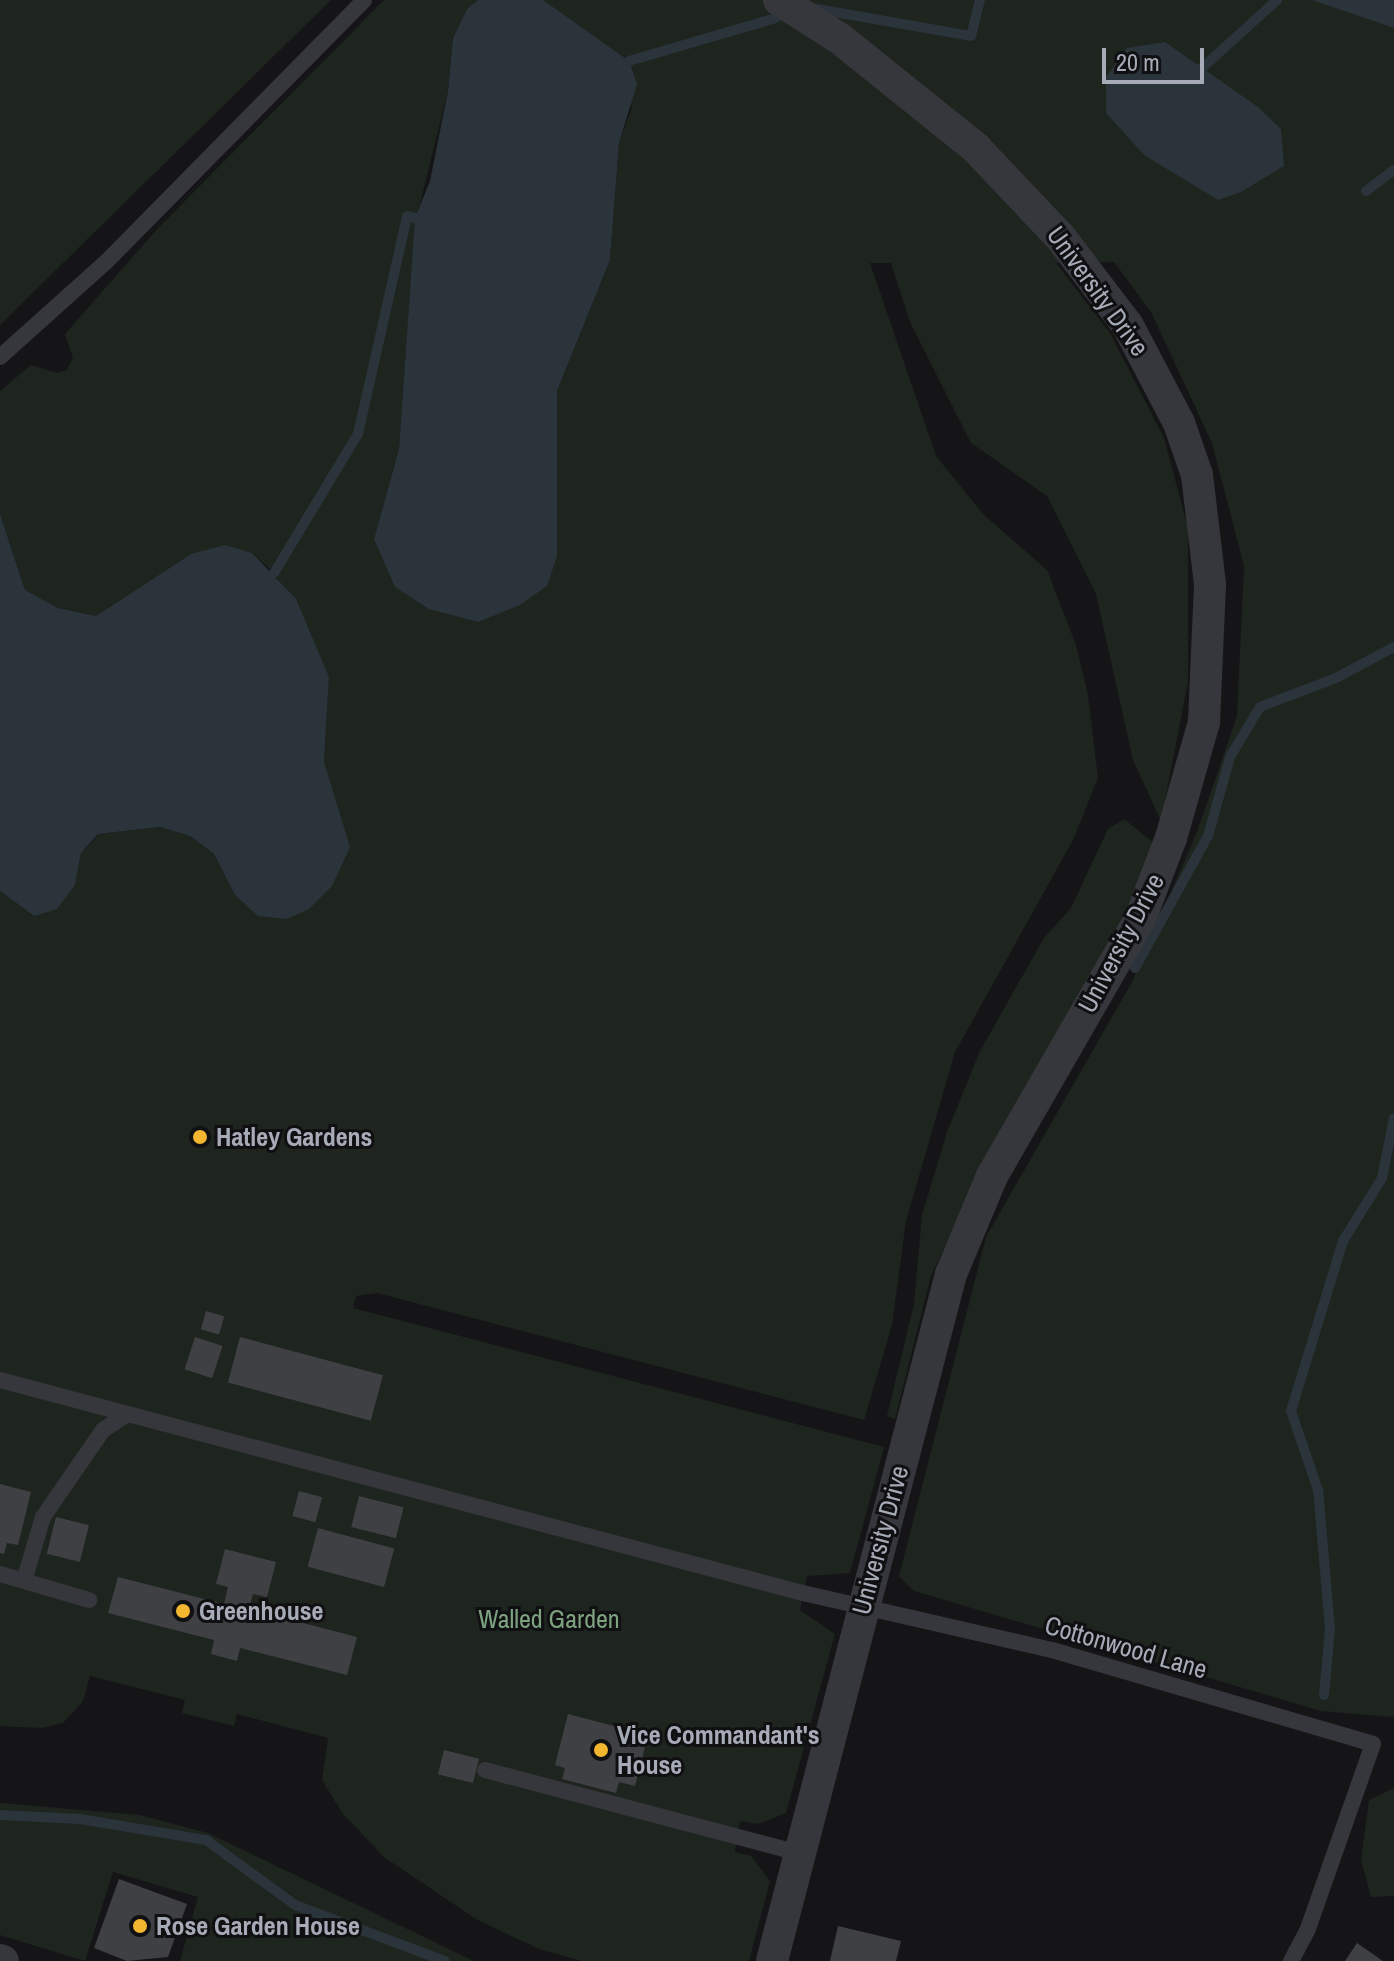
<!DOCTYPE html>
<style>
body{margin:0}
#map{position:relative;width:1394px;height:1961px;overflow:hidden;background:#151517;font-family:"Archivo Narrow",sans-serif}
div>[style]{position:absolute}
.green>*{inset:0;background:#1d251e}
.water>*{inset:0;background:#2b333b}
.stream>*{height:10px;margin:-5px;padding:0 5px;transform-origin:5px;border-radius:5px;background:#2b333b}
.building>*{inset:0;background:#3f4044;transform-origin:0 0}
.service>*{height:16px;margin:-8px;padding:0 8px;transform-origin:8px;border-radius:8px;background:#36373c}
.minor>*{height:32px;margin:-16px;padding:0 16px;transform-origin:16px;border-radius:16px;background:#36373c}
.dots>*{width:22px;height:22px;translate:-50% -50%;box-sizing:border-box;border:4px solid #101012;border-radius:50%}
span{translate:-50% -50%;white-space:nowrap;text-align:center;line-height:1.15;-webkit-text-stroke:6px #101012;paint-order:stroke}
.street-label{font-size:26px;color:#a6abb7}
.poi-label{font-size:26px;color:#a6abb7;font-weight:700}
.left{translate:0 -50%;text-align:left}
.park-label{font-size:26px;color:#7da280}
.scale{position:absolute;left:1102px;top:48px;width:102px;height:36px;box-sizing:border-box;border:4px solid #a6abb7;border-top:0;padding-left:10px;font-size:24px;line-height:28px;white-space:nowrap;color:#a6abb7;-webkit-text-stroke:6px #101012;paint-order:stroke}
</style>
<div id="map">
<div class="green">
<i style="clip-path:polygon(0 0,331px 0,0 325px)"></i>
<i style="clip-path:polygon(384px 0,478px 0,467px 9px,453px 38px,448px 91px,415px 224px,399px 449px,374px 539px,554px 442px,557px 391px,610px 260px,619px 143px,632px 107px,598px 42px,543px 0,1394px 0,1394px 1717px,1321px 1711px,914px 1591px,899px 1576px,986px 1237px,1132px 982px,1197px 832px,1237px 716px,1244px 566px,1212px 443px,1151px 312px,1114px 262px,1056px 263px,1110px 333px,1164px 438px,1188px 528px,1188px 682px,1161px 821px,1133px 760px,1096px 594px,1047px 496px,971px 443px,910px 322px,891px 263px,870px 263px,936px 456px,983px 514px,1047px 570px,1076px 645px,1088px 695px,1098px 778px,1074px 838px,955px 1052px,906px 1221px,892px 1325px,864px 1420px,377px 1293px,356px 1296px,353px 1308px,884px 1447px,850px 1573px,807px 1576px,800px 1610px,835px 1634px,786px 1813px,758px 1824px,740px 1821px,735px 1852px,751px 1856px,770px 1881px,749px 1961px,582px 1961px,539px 1949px,476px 1919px,384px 1857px,343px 1814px,322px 1780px,328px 1738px,237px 1714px,234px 1726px,182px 1713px,185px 1700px,90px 1676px,83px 1701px,63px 1723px,42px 1728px,0 1726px,0 891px,34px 916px,75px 885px,81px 853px,99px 834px,160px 827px,190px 836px,214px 854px,235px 895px,324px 762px,329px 677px,274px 573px,252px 553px,191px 554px,96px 616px,58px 608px,25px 590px,0 514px,0 391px,31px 365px,57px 373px,67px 370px,73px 358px,65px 334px,158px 228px)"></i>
<i style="clip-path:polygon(1124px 819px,1154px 843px,1138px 888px,976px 1180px,931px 1276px,895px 1419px,887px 1416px,914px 1304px,922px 1215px,947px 1132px,980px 1051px,1044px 938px,1071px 908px,1108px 829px)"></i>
<i style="clip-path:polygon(1394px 1788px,1394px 1896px,1371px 1897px,1361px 1860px,1369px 1800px)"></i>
<i style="clip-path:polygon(0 1803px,140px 1815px,208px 1833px,474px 1961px,180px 1961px,198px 1897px,113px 1872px,85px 1961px,0 1935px)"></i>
</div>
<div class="water">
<i style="clip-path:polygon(478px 0,543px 0,629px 61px,637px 84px,619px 143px,610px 260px,557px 391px,557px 556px,547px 586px,520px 605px,478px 622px,429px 609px,395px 587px,374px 539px,399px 449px,415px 218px,430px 181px,448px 91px,453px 38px,467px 9px)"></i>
<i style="clip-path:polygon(1312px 0,1394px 0,1394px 28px)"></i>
<i style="clip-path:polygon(1165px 42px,1258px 107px,1281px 129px,1284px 166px,1241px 192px,1218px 200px,1144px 155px,1106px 113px,1106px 77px,1127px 48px)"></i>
<i style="clip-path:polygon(0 514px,25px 590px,58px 608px,96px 616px,191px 554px,225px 545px,252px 553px,296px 599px,329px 677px,324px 762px,350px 847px,332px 886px,309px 909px,287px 919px,258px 916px,235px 895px,214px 854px,190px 836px,160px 827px,98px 834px,81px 853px,75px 885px,57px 909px,34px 916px,0 891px)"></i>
</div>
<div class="stream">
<i style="left:817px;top:9px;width:156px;rotate:9.9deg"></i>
<i style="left:971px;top:36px;width:37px;rotate:-76deg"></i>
<i style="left:629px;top:61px;width:153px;rotate:-16.3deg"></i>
<i style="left:1201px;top:69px;width:103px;rotate:-42.2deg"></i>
<i style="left:1366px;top:191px;width:35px;rotate:-37deg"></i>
<i style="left:274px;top:573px;width:162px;rotate:-58.9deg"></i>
<i style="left:358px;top:434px;width:223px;rotate:-77.3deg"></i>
<i style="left:407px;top:216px;width:8px;rotate:14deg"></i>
<i style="left:1135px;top:968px;width:151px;rotate:-61.1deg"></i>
<i style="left:1208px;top:836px;width:82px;rotate:-74.4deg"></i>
<i style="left:1230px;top:757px;width:58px;rotate:-59deg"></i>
<i style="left:1260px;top:707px;width:81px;rotate:-20.9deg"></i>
<i style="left:1336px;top:678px;width:66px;rotate:-28.1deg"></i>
<i style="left:1324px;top:1695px;width:66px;rotate:-84.8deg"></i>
<i style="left:1330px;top:1629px;width:140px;rotate:-94.9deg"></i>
<i style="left:1318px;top:1490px;width:83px;rotate:-108.9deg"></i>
<i style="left:1291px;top:1411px;width:178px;rotate:-73deg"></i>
<i style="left:1343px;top:1241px;width:74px;rotate:-58.2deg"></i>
<i style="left:1382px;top:1178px;width:61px;rotate:-78.7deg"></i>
<i style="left:0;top:1815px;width:80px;rotate:2.9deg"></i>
<i style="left:80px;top:1819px;width:128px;rotate:9.5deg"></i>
<i style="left:206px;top:1840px;width:110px;rotate:36.1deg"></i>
<i style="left:295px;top:1905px;width:160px;rotate:20.5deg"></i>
</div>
<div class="building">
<i style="left:206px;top:1311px;width:19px;height:19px;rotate:16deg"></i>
<i style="left:195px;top:1337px;width:29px;height:34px;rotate:18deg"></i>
<i style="left:240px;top:1337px;width:148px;height:47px;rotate:15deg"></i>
<i style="clip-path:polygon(0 1484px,31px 1492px,18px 1545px,7px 1543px,4px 1554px,0 1553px)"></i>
<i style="left:299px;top:1491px;width:24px;height:26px;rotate:15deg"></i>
<i style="left:359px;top:1496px;width:46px;height:32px;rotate:14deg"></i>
<i style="left:56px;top:1517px;width:34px;height:38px;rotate:14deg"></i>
<i style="left:318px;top:1528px;width:79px;height:40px;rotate:15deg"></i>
<i style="clip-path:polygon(225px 1549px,276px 1562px,267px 1597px,253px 1594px,249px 1609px,357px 1637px,347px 1675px,240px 1648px,237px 1661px,222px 1657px,211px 1654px,214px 1640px,108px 1613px,118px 1577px,224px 1604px,228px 1587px,216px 1584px)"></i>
<i style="clip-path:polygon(568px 1714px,648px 1735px,635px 1786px,619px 1782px,616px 1793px,562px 1779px,565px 1768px,555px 1765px)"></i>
<i style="left:444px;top:1750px;width:36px;height:25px;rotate:14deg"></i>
<i style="clip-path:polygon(119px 1879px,187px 1904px,168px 1957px,127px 1961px,94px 1948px)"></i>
<i style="clip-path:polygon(838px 1926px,901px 1941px,896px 1961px,830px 1961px)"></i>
<i style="clip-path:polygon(1357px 1943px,1383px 1961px,1345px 1961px)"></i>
</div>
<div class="service">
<i style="left:0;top:357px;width:144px;rotate:-41.9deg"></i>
<i style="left:107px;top:261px;width:366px;rotate:-45.4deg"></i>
<i style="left:0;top:1380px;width:831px;rotate:14.86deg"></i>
<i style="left:803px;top:1593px;width:255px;rotate:12.9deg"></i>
<i style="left:1052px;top:1650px;width:334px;rotate:16.3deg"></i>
<i style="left:1373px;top:1744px;width:198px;rotate:109.4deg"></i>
<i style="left:1307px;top:1931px;width:34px;rotate:118deg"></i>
<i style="left:0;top:1574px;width:93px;rotate:16.3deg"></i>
<i style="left:24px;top:1581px;width:67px;rotate:-73.5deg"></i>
<i style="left:43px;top:1517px;width:106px;rotate:-55.4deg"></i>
<i style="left:103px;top:1430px;width:27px;rotate:-33deg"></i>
<i style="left:485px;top:1770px;width:322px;rotate:14.8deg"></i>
</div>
<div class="minor">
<i style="left:0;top:1960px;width:3px;rotate:18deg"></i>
<i style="left:772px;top:1961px;width:710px;rotate:-75.4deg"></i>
<i style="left:951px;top:1274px;width:106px;rotate:-67.3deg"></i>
<i style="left:992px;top:1176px;width:297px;rotate:-60.1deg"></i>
<i style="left:1140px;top:919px;width:87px;rotate:-69.1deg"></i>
<i style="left:1171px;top:838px;width:121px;rotate:-74.1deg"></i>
<i style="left:1204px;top:722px;width:138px;rotate:-87.5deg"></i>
<i style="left:1210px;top:584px;width:110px;rotate:-96.8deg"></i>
<i style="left:1197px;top:475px;width:55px;rotate:-109.1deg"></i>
<i style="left:1179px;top:423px;width:110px;rotate:-117.7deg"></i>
<i style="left:1128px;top:326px;width:111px;rotate:-127.3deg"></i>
<i style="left:1061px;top:238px;width:124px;rotate:-133.4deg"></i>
<i style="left:976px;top:148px;width:176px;rotate:-141.2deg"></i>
<i style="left:839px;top:38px;width:71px;rotate:-147.7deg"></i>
</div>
<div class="dots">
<i style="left:200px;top:1137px;background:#f3b631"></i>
<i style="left:183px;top:1611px;background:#f3b631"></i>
<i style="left:601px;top:1750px;background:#f3b631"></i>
<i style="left:140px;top:1926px;background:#f3b631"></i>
</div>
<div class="street-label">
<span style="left:1098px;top:291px;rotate:54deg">University Drive</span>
<span style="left:1121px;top:943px;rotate:-62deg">University Drive</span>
<span style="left:880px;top:1540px;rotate:-75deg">University Drive</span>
<span style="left:1126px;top:1647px;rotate:16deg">Cottonwood Lane</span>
</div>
<div class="poi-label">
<span class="left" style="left:216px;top:1137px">Hatley Gardens</span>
<span class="left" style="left:199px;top:1611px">Greenhouse</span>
<span class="left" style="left:617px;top:1750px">Vice Commandant's<br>House</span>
<span class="left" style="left:156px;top:1926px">Rose Garden House</span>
</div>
<div class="park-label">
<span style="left:549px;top:1619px">Walled Garden</span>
</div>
<div class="scale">20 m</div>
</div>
